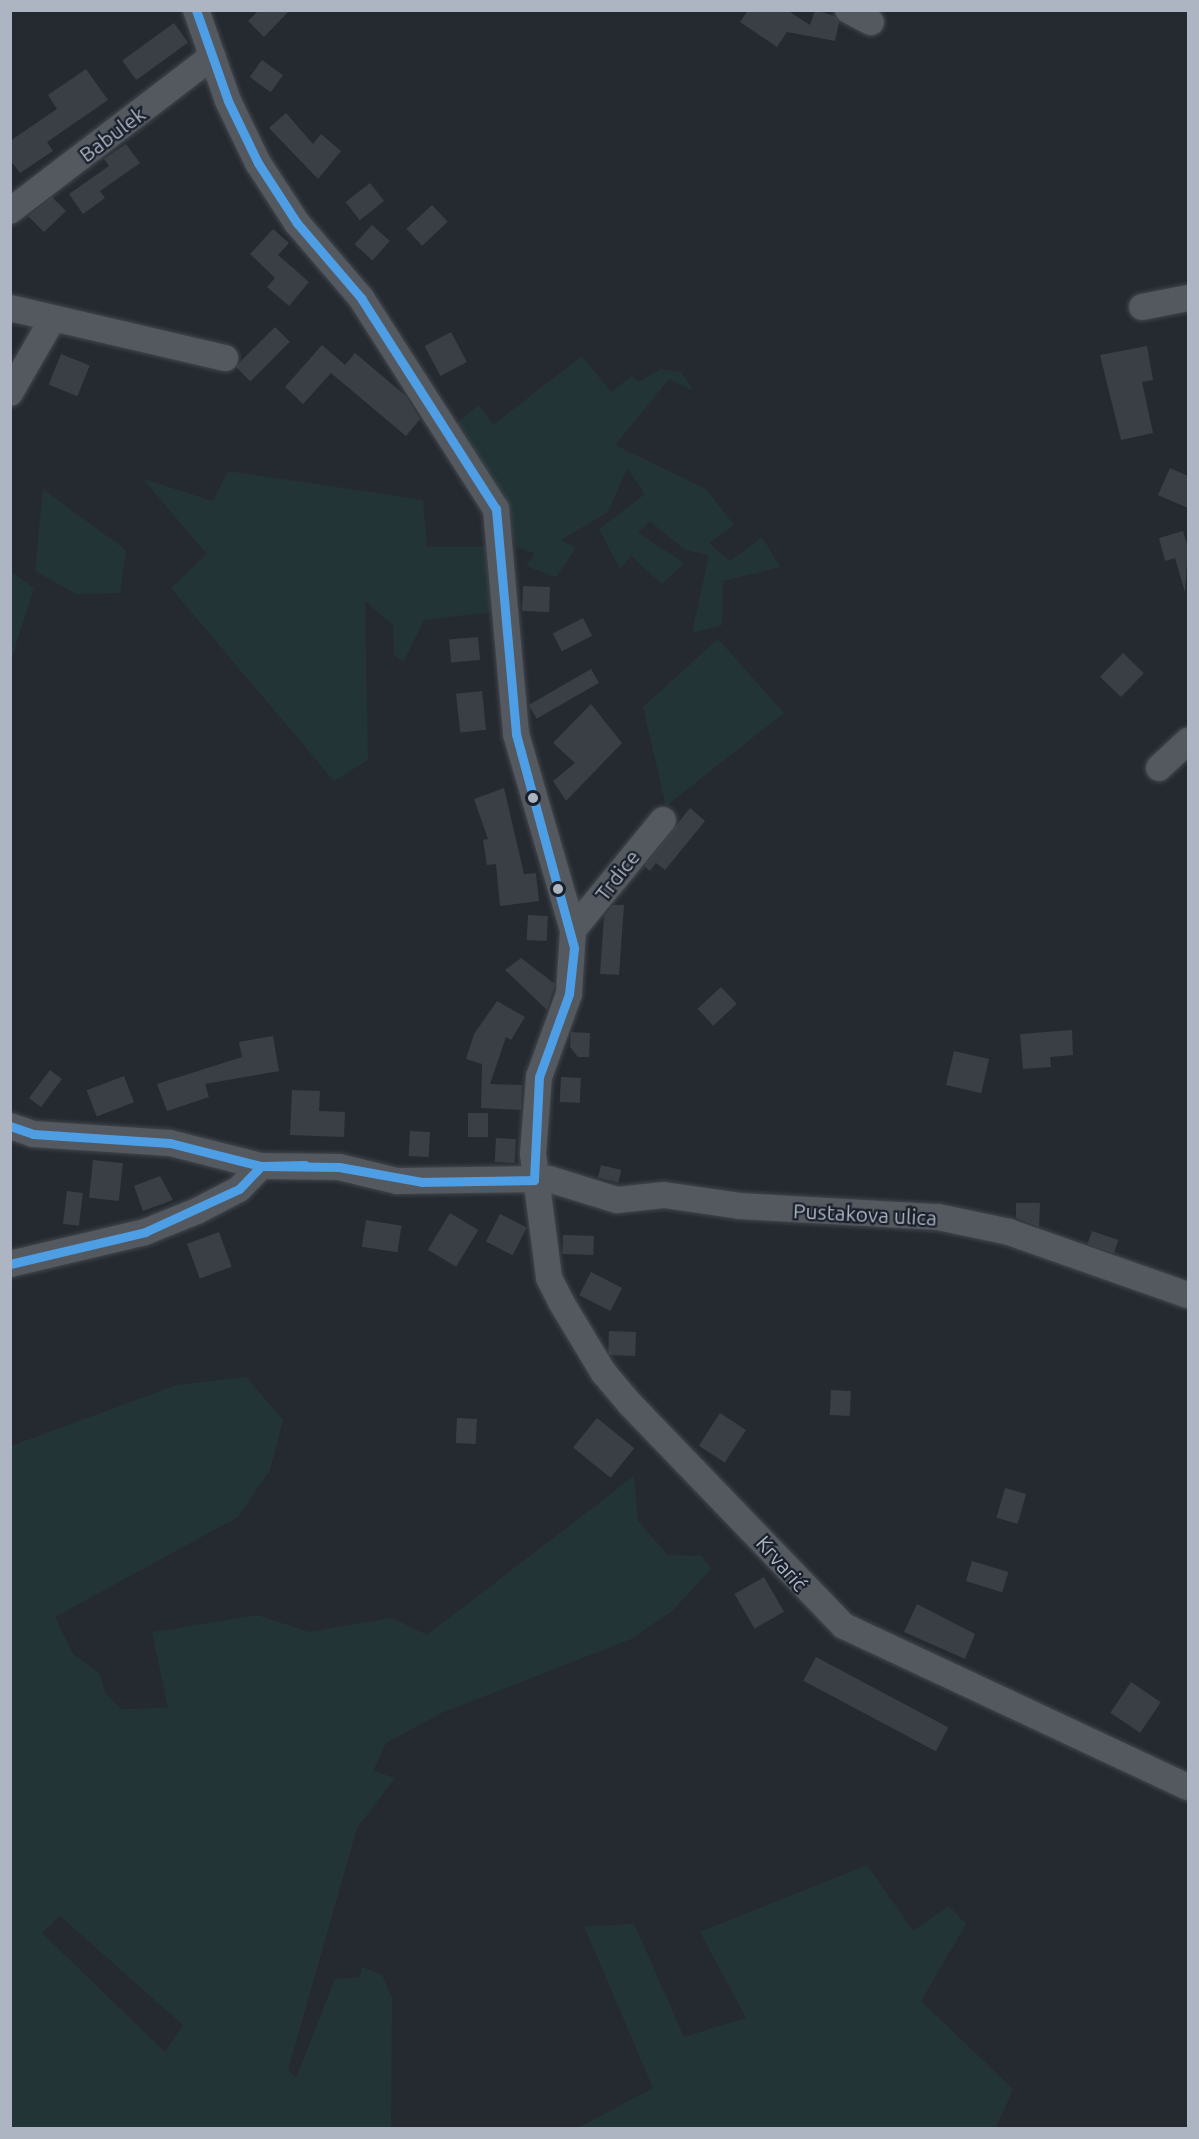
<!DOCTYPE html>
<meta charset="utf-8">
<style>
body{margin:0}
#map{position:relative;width:1199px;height:2139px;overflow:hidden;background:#252a31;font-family:Ubuntu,sans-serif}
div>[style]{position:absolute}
.green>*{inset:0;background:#233437}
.building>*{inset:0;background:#3a3f45;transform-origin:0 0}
.roads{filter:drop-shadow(0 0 2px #42464c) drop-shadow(0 0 2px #42464c)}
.minor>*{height:26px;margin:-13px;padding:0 13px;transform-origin:13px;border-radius:13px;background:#54585f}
.bus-1>*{height:9px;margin:-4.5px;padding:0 4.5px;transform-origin:4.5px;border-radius:4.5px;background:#4d9ee5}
.dots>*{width:16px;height:16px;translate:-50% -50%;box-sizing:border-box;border:3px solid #19202b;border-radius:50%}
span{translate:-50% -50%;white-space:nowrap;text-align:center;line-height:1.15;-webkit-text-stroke:4.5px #19202b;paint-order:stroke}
.street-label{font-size:21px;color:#adb5c3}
.frame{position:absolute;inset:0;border:12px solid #adb5c3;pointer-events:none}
</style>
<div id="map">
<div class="green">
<i style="clip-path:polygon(582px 356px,611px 392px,632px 376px,639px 382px,661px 369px,681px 372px,693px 390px,669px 379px,615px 445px,706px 489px,734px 525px,709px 543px,730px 561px,762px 537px,780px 567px,723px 581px,722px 625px,692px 633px,709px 555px,685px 550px,650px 521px,638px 533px,684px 563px,662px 584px,631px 556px,620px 569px,599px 529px,645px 494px,627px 468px,608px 512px,561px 540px,576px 548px,556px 577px,526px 566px,535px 553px,517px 548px,454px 425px,479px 405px,493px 425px)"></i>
<i style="clip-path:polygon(228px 471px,423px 500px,427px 547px,490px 547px,492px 612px,424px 620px,403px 662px,394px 655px,393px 625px,365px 601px,368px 760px,334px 781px,171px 588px,207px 554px,143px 479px,213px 501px)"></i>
<i style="clip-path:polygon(43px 489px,126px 550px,120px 593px,76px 594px,35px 571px)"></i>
<i style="clip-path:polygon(11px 572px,34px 588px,11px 660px)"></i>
<i style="clip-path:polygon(718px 639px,784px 713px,666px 806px,643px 707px)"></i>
<i style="clip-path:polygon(evenodd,246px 1377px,283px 1420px,270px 1470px,238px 1517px,55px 1617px,73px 1654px,100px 1674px,105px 1693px,121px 1709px,168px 1708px,152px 1632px,257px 1615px,309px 1632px,392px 1618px,427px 1635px,634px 1476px,638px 1521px,668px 1555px,702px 1556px,711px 1569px,672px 1611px,631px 1639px,441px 1713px,386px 1743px,373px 1771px,395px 1778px,357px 1828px,288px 2070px,296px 2078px,335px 1979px,360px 1977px,362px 1967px,382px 1975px,392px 1998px,391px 2128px,11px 2128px,11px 1446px,177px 1385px,246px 1377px,60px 1916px,183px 2025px,165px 2052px,42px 1933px,60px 1916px)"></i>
<i style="clip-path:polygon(867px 1865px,913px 1931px,949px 1906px,966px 1924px,921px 2001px,1013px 2089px,996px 2128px,578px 2128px,653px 2088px,584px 1926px,634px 1924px,684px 2037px,746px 2018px,700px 1932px)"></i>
</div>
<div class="building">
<i style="clip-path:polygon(259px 10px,290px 10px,264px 37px,248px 21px)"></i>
<i style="clip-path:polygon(748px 10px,787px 10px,810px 25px,815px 10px,835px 16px,839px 22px,835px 41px,787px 32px,777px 47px,740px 22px)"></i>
<i style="left:174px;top:23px;width:24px;height:64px;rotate:54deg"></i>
<i style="left:262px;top:60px;width:26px;height:21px;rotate:36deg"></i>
<i style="clip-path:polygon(86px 69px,108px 100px,47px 142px,53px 151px,20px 173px,10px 160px,10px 141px,57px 109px,48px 95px)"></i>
<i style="clip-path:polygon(286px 113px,313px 144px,321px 134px,341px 151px,318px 179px,269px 128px)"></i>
<i style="clip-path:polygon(126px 144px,140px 163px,100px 191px,105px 198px,83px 214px,69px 194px,109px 166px,104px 159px)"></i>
<i style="left:370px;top:183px;width:23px;height:31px;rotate:52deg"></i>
<i style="clip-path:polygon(52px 197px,66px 211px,44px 232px,28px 216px)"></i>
<i style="left:432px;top:205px;width:23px;height:35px;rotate:47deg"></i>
<i style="left:372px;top:225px;width:24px;height:26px;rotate:42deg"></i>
<i style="clip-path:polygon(273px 229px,289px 243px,278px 255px,309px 282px,289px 306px,267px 287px,275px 278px,250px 254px)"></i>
<i style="left:275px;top:327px;width:21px;height:56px;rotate:45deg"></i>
<i style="left:451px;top:332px;width:34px;height:30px;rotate:62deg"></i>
<i style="clip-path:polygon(322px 345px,345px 365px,355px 353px,406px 396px,420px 419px,406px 436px,331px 373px,303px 404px,285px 387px)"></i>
<i style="clip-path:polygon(1147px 346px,1153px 380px,1142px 382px,1153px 433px,1121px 440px,1100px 355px)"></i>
<i style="left:61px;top:354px;width:31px;height:33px;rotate:22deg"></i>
<i style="clip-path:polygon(1170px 468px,1188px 476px,1188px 508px,1158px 495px)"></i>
<i style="clip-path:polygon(1183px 531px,1188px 548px,1185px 592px,1175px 558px,1165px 561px,1159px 538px)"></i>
<i style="left:523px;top:586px;width:27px;height:25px;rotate:2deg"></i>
<i style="left:583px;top:618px;width:20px;height:34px;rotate:63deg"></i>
<i style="left:478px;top:637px;width:23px;height:29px;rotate:85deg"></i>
<i style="left:1123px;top:653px;width:29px;height:33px;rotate:44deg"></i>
<i style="left:591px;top:669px;width:16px;height:72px;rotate:60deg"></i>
<i style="left:482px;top:691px;width:39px;height:26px;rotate:84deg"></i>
<i style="clip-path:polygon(591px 704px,622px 743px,566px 801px,553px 781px,575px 763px,553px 743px)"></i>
<i style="clip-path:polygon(504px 788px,524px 874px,536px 873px,539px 901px,500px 906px,496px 864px,487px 865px,483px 840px,488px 839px,474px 799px)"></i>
<i style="clip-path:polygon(690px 808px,705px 821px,665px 870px,656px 863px,650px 871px,644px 866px)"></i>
<i style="clip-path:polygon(613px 905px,624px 905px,619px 975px,600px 974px,604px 916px)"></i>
<i style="left:528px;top:915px;width:20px;height:25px;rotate:3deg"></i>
<i style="clip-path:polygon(521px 958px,555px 984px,547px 1010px,505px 970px)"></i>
<i style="left:721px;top:987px;width:23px;height:32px;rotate:47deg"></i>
<i style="clip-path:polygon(497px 1001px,525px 1017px,511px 1040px,506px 1037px,490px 1084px,522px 1085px,521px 1110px,481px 1108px,482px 1064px,466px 1059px,474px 1034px)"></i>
<i style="clip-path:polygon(1072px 1030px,1073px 1055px,1050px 1057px,1051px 1067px,1023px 1069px,1020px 1034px)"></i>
<i style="clip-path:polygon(571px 1032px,590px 1033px,589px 1057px,578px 1057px,570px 1047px)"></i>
<i style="clip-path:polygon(273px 1036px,279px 1071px,205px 1084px,209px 1097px,167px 1111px,157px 1084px,242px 1057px,239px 1042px)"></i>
<i style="left:954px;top:1051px;width:36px;height:35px;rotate:13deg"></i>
<i style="left:50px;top:1070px;width:15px;height:35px;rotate:37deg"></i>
<i style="left:124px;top:1076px;width:28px;height:40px;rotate:69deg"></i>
<i style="left:561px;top:1077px;width:20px;height:25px;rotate:3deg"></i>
<i style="clip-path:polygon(292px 1090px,320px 1091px,319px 1111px,345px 1112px,344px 1137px,290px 1135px)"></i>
<i style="left:468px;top:1113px;width:20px;height:24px"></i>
<i style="left:410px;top:1131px;width:20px;height:25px;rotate:3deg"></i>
<i style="left:496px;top:1138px;width:20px;height:24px;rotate:3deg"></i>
<i style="left:93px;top:1160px;width:30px;height:38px;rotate:6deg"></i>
<i style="left:601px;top:1165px;width:21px;height:13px;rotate:14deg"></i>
<i style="clip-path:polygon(160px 1176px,173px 1200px,143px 1211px,134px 1186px)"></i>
<i style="left:67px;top:1191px;width:16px;height:33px;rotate:7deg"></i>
<i style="clip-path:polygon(1016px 1203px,1040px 1203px,1039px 1227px,1016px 1218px)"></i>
<i style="left:450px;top:1213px;width:33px;height:43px;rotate:31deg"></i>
<i style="left:500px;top:1214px;width:30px;height:31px;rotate:27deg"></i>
<i style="left:366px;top:1220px;width:36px;height:27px;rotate:9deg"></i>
<i style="left:1092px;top:1231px;width:28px;height:14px;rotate:19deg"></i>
<i style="left:219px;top:1232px;width:37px;height:34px;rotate:70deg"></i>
<i style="left:563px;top:1235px;width:31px;height:19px;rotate:2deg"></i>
<i style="left:591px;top:1272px;width:35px;height:26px;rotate:27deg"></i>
<i style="left:609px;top:1331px;width:27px;height:24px;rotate:2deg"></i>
<i style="left:831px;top:1390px;width:20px;height:25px;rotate:3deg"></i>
<i style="left:720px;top:1413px;width:31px;height:39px;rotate:33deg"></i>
<i style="left:457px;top:1418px;width:20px;height:25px;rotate:3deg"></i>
<i style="left:597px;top:1418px;width:48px;height:38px;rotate:39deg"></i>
<i style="left:1005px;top:1488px;width:22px;height:31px;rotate:16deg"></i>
<i style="left:972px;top:1561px;width:38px;height:21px;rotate:17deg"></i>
<i style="left:764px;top:1577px;width:40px;height:34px;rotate:60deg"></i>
<i style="clip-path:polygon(917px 1604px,975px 1634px,965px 1659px,904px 1632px)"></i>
<i style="left:816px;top:1657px;width:150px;height:27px;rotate:28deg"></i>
<i style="left:1131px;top:1682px;width:36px;height:37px;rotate:34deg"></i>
</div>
<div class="roads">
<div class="minor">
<i style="left:196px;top:10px;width:96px;rotate:70.6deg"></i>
<i style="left:228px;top:101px;width:69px;rotate:64.2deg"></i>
<i style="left:258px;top:163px;width:72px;rotate:57deg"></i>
<i style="left:297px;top:223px;width:99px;rotate:49.5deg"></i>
<i style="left:361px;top:298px;width:250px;rotate:57.4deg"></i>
<i style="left:496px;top:509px;width:226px;rotate:84.9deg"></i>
<i style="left:516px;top:734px;width:204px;rotate:73.8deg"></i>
<i style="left:573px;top:930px;width:64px;rotate:93.6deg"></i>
<i style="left:569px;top:994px;width:88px;rotate:109.9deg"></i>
<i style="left:539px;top:1077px;width:77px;rotate:94.5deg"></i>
<i style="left:533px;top:1154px;width:125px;rotate:82.6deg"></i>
<i style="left:549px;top:1278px;width:27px;rotate:63deg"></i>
<i style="left:561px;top:1302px;width:82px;rotate:59deg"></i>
<i style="left:603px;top:1372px;width:42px;rotate:49.8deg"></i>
<i style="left:630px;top:1404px;width:308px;rotate:46.1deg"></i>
<i style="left:844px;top:1626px;width:380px;rotate:25.1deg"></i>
<i style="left:848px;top:10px;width:26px;rotate:28deg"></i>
<i style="left:10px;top:211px;width:255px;rotate:-37.4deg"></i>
<i style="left:1142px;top:307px;width:47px;rotate:-11.1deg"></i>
<i style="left:10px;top:308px;width:221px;rotate:13.1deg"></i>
<i style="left:10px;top:393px;width:84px;rotate:-60.1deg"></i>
<i style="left:1159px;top:768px;width:40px;rotate:-43deg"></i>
<i style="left:573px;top:930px;width:142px;rotate:-50.7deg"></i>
<i style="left:10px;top:1126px;width:24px;rotate:19deg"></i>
<i style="left:33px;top:1134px;width:137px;rotate:3.8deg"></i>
<i style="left:170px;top:1143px;width:94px;rotate:14.2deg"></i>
<i style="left:261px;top:1166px;width:78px;rotate:0.7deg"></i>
<i style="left:339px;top:1167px;width:60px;rotate:13.6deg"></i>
<i style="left:397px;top:1181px;width:152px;rotate:-0.8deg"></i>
<i style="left:549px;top:1179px;width:71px;rotate:17.2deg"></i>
<i style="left:617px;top:1200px;width:47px;rotate:-6.1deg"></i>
<i style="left:664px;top:1195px;width:76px;rotate:8.3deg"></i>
<i style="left:739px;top:1206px;width:199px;rotate:3.2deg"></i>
<i style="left:938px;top:1217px;width:73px;rotate:11.9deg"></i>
<i style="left:1009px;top:1232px;width:190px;rotate:19.4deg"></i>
<i style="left:10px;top:1264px;width:139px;rotate:-13.3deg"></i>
<i style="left:145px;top:1232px;width:56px;rotate:-22deg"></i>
<i style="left:197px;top:1211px;width:47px;rotate:-27.6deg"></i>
<i style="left:239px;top:1189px;width:32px;rotate:-46deg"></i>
</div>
</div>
<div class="bus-1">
<i style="left:196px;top:10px;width:96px;rotate:70.6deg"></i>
<i style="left:228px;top:101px;width:69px;rotate:64.2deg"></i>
<i style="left:258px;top:163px;width:72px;rotate:57deg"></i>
<i style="left:297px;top:223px;width:99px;rotate:49.5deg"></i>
<i style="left:361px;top:298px;width:250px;rotate:57.4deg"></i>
<i style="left:496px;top:509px;width:226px;rotate:84.9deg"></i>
<i style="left:516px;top:734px;width:222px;rotate:74.8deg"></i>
<i style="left:574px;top:948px;width:46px;rotate:96.2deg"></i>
<i style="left:569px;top:994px;width:88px;rotate:109.9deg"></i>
<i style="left:539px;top:1077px;width:103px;rotate:92.8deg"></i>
<i style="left:10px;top:1126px;width:24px;rotate:19deg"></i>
<i style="left:33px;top:1134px;width:137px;rotate:3.8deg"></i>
<i style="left:170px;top:1143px;width:94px;rotate:14.2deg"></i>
<i style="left:261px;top:1166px;width:44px;rotate:-1.3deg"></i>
<i style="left:10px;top:1264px;width:139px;rotate:-13.3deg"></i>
<i style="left:145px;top:1232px;width:103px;rotate:-24.6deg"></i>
<i style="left:239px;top:1189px;width:32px;rotate:-46deg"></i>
<i style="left:261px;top:1166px;width:78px;rotate:0.7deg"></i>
<i style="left:339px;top:1167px;width:84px;rotate:10.2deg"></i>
<i style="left:422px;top:1182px;width:112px;rotate:-1deg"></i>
</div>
<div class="dots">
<i style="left:533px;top:798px;background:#adb5c3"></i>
<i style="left:558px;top:889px;background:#adb5c3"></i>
</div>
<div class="street-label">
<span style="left:112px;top:134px;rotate:-37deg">Babulek</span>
<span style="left:617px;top:875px;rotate:-52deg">Trdice</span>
<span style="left:865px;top:1214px;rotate:3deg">Pustakova ulica</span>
<span style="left:782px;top:1563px;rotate:49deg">Krvarić</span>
</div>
<div class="frame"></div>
</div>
